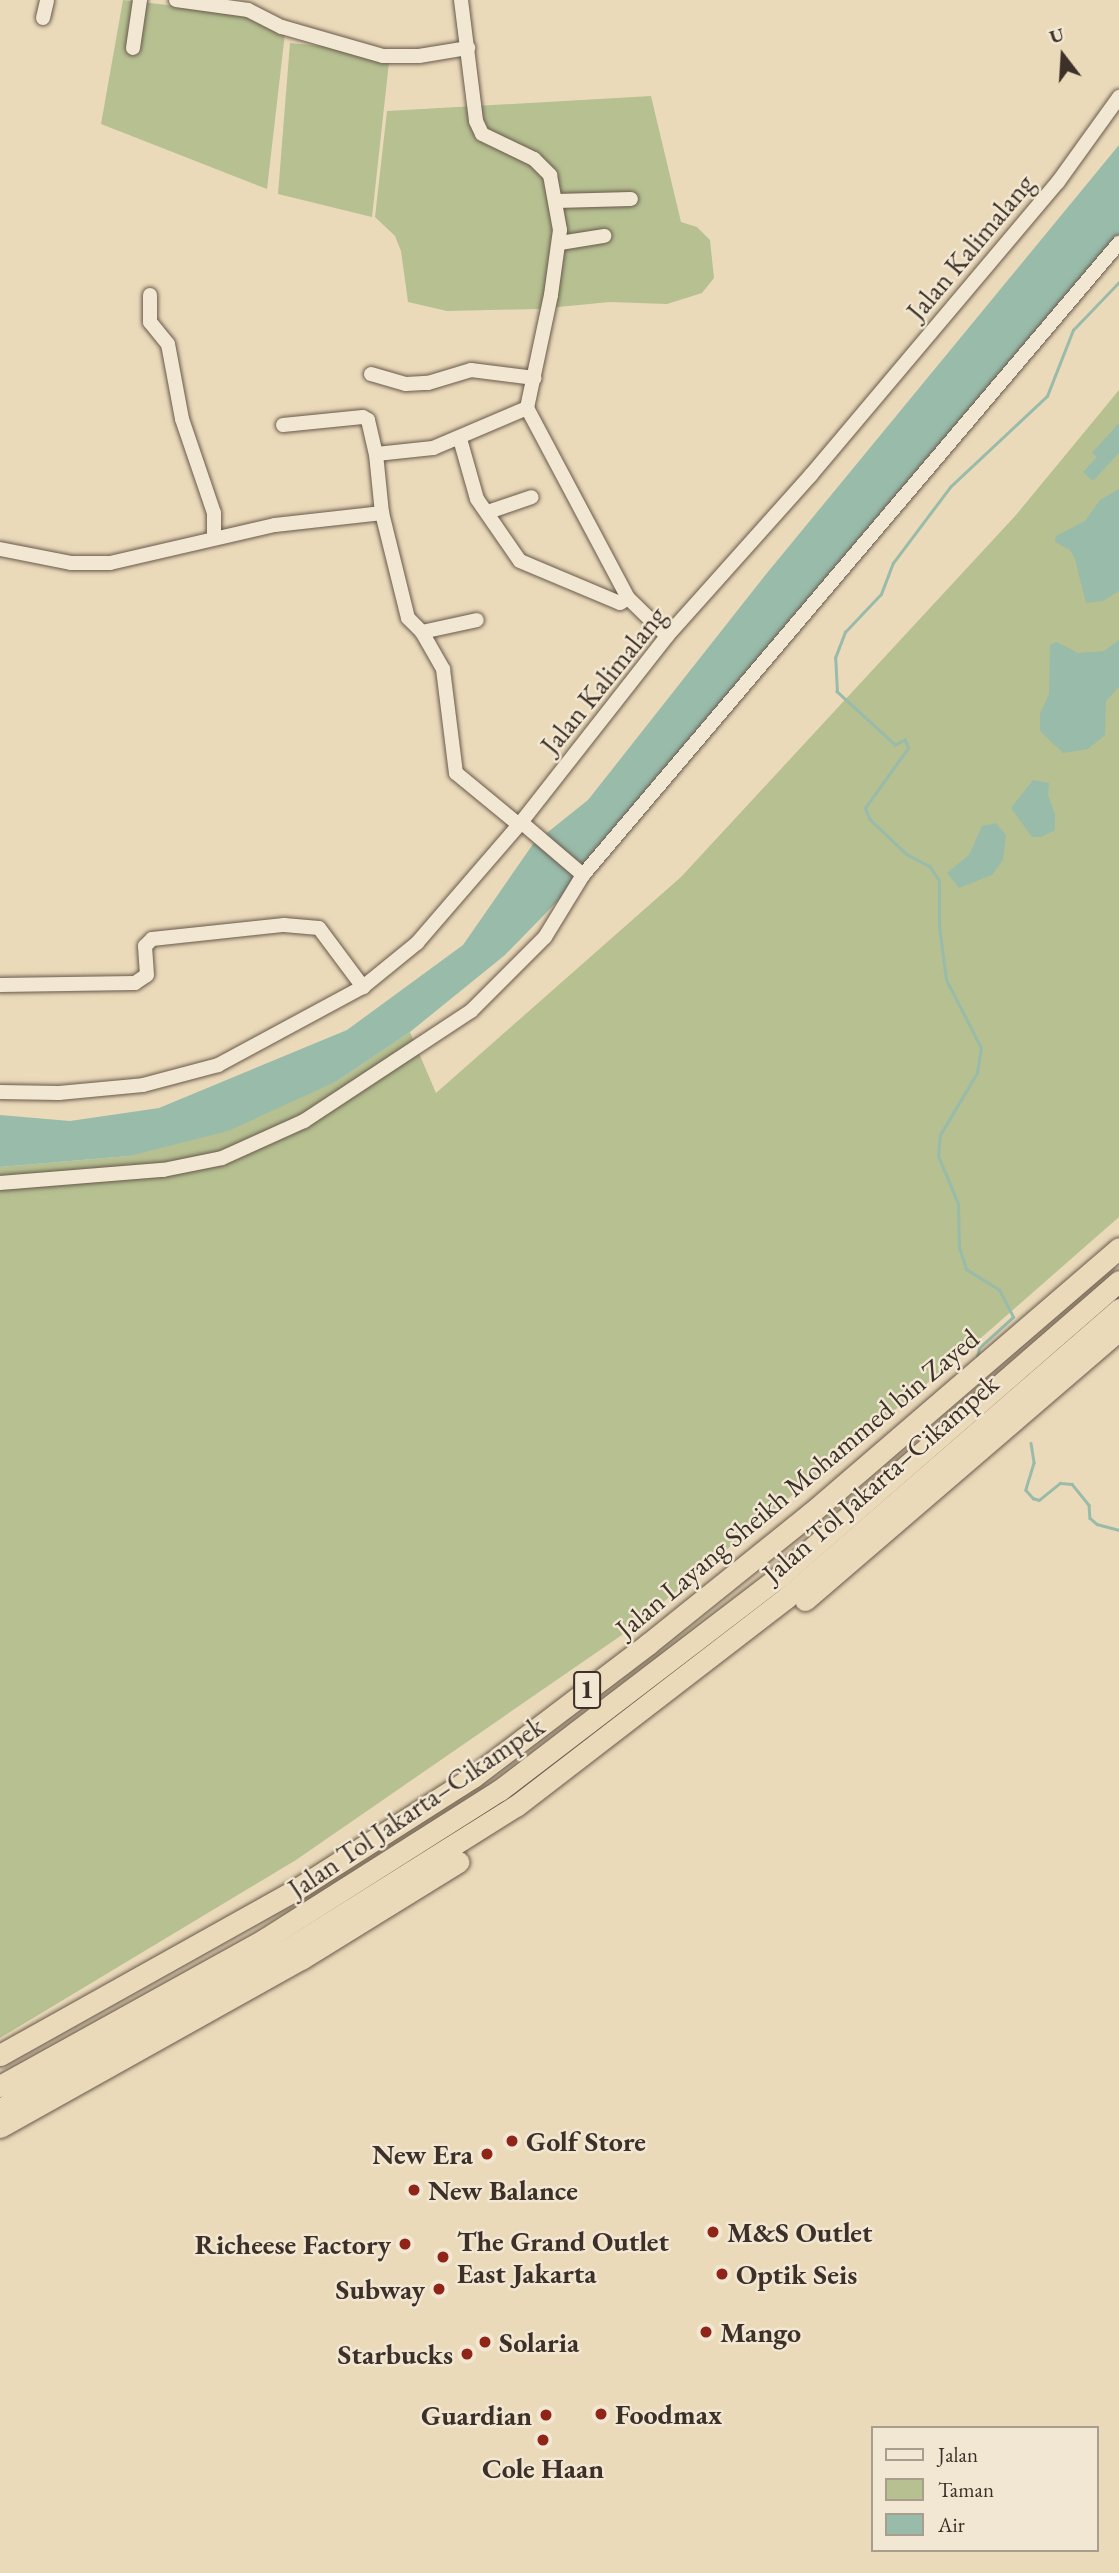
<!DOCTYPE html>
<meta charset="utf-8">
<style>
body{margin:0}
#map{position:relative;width:1119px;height:2573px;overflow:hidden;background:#ebdaba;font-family:"EB Garamond",serif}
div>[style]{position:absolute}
.green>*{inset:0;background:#b6c091}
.water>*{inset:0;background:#9ba}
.stream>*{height:2.5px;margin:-1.25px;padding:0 1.25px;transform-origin:1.25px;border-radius:1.25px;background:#9ba}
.roads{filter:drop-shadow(0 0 2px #685a4c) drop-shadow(0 0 2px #685a4c)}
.minor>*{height:14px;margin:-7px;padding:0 7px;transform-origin:7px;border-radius:7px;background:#f2e7d2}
.highway>*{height:21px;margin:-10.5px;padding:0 10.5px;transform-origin:10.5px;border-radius:10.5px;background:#ebdaba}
.dots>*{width:19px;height:19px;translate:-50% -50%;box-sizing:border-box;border:4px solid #f2e7d2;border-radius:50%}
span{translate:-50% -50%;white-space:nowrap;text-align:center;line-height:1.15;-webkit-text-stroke:5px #f2e7d2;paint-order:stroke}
.shield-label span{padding:2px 5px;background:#f2e7d2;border:2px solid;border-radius:5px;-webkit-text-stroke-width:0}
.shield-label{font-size:26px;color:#3c3028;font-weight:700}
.street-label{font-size:28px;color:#3c3028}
.poi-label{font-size:28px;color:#3c3028;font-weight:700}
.left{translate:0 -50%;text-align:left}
.right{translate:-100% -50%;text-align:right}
.legend{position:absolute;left:871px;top:2426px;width:228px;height:126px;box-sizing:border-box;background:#f2e7d2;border:2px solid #a99e8e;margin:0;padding:9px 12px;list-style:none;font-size:21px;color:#3c3028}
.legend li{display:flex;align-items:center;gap:14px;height:35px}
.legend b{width:35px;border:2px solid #a99e8e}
.north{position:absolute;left:1028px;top:21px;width:70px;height:70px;-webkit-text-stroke:5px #f2e7d2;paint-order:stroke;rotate:343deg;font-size:19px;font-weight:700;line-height:28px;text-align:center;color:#3c3028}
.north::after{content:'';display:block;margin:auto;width:24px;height:32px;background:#3c3028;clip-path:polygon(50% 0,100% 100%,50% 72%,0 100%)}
</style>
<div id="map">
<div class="green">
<i style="clip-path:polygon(123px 0,248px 14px,285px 33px,267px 189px,101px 124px)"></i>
<i style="clip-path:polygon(290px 43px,342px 48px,389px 62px,372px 217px,278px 194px)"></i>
<i style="clip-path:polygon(651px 96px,681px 222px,697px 227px,710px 240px,714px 278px,702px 293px,667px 304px,610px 302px,537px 309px,447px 311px,408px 302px,401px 251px,395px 236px,375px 217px,387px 111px)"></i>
<i style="clip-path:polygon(1119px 390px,1119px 1217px,966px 1351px,632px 1628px,296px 1860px,0 2038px,0 1167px,129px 1156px,337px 1081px,410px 1032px,436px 1093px,681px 877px,1016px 515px)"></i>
</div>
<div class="water">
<i style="clip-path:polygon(1119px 145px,1119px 244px,583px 875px,505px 955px,410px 1032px,337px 1081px,228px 1131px,129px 1156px,0 1167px,0 1115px,70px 1121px,159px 1108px,347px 1030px,463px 945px,533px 844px,588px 800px,767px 573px)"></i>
<i style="clip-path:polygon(1119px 423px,1119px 453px,1093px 481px,1083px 472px,1097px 457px,1092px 453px)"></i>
<i style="clip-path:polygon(1119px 489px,1119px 591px,1103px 601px,1086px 603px,1075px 559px,1070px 550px,1055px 542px,1056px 536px,1085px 521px,1100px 500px)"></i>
<i style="clip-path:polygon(1119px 640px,1119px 687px,1106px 701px,1105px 735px,1088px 749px,1063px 753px,1040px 731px,1040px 714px,1049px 694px,1050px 645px,1057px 642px,1078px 653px,1104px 651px)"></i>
<i style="clip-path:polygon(1033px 780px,1049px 783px,1048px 795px,1055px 814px,1055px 830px,1041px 837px,1032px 837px,1011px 808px)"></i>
<i style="clip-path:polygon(996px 823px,1006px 835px,1003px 860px,992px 875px,959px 888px,947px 873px,969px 855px,982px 826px)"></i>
</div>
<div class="stream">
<i style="left:977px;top:1357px;width:9px;rotate:-77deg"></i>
<i style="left:979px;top:1348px;width:46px;rotate:-42.4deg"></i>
<i style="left:1013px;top:1317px;width:30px;rotate:-117deg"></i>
<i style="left:999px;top:1290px;width:39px;rotate:-148deg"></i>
<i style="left:966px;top:1269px;width:22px;rotate:-108deg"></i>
<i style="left:959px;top:1248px;width:44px;rotate:-91.3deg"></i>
<i style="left:958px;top:1204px;width:52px;rotate:-112.6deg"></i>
<i style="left:938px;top:1156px;width:21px;rotate:-85deg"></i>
<i style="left:940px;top:1135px;width:72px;rotate:-59.2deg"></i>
<i style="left:977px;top:1073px;width:25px;rotate:-81deg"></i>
<i style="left:981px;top:1048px;width:76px;rotate:-117.2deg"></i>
<i style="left:946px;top:980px;width:54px;rotate:-97.4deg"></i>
<i style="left:939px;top:926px;width:45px;rotate:-90deg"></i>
<i style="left:939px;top:881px;width:17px;rotate:-123deg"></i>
<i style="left:930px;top:867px;width:26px;rotate:-152deg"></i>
<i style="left:907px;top:855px;width:51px;rotate:-136.6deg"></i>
<i style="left:870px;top:820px;width:13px;rotate:-113deg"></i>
<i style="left:865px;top:808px;width:74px;rotate:-54.4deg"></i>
<i style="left:908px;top:748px;width:9px;rotate:-111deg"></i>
<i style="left:905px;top:740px;width:11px;rotate:153deg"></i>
<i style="left:895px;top:745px;width:79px;rotate:-137.6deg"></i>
<i style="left:837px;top:692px;width:34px;rotate:-93deg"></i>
<i style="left:835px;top:658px;width:28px;rotate:-69deg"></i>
<i style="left:845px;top:632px;width:52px;rotate:-46.5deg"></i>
<i style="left:881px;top:594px;width:33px;rotate:-69deg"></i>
<i style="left:893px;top:563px;width:95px;rotate:-53.1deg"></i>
<i style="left:950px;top:487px;width:133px;rotate:-43.2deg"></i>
<i style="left:1047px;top:396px;width:71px;rotate:-68.5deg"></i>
<i style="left:1073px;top:330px;width:66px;rotate:-46.2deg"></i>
<i style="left:1031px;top:1443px;width:20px;rotate:81deg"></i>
<i style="left:1034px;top:1463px;width:28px;rotate:107deg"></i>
<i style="left:1026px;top:1490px;width:11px;rotate:49deg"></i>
<i style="left:1033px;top:1498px;width:6px;rotate:18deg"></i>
<i style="left:1039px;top:1500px;width:27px;rotate:-39deg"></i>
<i style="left:1060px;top:1483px;width:12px;rotate:5deg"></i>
<i style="left:1072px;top:1484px;width:27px;rotate:51deg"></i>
<i style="left:1089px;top:1505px;width:13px;rotate:86deg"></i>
<i style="left:1090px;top:1518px;width:9px;rotate:41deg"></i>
<i style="left:1097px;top:1524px;width:23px;rotate:15deg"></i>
</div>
<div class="roads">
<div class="minor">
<i style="left:176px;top:0;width:73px;rotate:7.9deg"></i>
<i style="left:248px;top:10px;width:38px;rotate:27deg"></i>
<i style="left:282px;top:27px;width:105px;rotate:16deg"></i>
<i style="left:383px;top:56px;width:36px"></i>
<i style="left:419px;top:56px;width:50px;rotate:-9.3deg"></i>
<i style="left:461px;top:0;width:122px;rotate:82.9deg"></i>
<i style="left:476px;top:121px;width:14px;rotate:65deg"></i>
<i style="left:482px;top:134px;width:58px;rotate:25.7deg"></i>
<i style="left:534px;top:159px;width:23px;rotate:45deg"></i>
<i style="left:550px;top:175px;width:56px;rotate:79.7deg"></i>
<i style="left:560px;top:230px;width:66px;rotate:97.9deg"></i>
<i style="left:551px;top:295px;width:116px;rotate:102deg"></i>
<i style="left:527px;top:408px;width:102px;rotate:156.9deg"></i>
<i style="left:433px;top:448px;width:57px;rotate:174deg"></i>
<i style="left:376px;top:454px;width:59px;rotate:84.2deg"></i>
<i style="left:382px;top:513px;width:108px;rotate:76.1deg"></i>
<i style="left:408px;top:618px;width:20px;rotate:45deg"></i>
<i style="left:422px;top:632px;width:43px;rotate:60.4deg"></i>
<i style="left:443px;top:669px;width:105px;rotate:82.9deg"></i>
<i style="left:456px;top:773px;width:82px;rotate:39.5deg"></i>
<i style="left:43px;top:18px;width:18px;rotate:-77deg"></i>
<i style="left:133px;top:48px;width:49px;rotate:-81.7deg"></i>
<i style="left:556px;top:201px;width:75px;rotate:-1.5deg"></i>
<i style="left:560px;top:243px;width:45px;rotate:-9deg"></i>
<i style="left:150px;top:295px;width:27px;rotate:90deg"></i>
<i style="left:150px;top:322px;width:28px;rotate:51deg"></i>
<i style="left:168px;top:344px;width:76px;rotate:79.4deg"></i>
<i style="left:182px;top:419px;width:99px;rotate:71.2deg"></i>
<i style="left:214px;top:513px;width:25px;rotate:90deg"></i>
<i style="left:371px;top:374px;width:36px;rotate:16deg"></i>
<i style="left:406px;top:384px;width:22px;rotate:-3deg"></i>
<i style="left:428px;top:383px;width:45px;rotate:-16.8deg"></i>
<i style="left:471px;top:370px;width:64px;rotate:7.2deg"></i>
<i style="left:527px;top:408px;width:215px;rotate:62deg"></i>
<i style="left:628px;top:598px;width:54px;rotate:44.3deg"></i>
<i style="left:283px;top:425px;width:80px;rotate:-5.7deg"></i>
<i style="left:363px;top:417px;width:6px;rotate:31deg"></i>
<i style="left:368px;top:420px;width:35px;rotate:77deg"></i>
<i style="left:460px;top:439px;width:62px;rotate:74.2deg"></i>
<i style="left:477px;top:499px;width:75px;rotate:55.3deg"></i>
<i style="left:520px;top:561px;width:108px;rotate:22.8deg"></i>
<i style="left:620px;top:603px;width:9px;rotate:-32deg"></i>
<i style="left:488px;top:512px;width:46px;rotate:-18.8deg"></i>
<i style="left:0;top:549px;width:72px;rotate:11.2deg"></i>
<i style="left:71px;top:563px;width:39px"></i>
<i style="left:110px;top:563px;width:169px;rotate:-13deg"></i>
<i style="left:275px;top:525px;width:108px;rotate:-6.4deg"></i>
<i style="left:422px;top:632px;width:56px;rotate:-12.3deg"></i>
<i style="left:521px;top:822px;width:82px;rotate:40.5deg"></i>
<i style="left:0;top:985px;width:135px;rotate:-0.8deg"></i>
<i style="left:135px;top:983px;width:14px;rotate:-34deg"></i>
<i style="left:147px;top:975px;width:29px;rotate:-94deg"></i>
<i style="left:145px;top:946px;width:10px;rotate:-45deg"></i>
<i style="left:152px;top:939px;width:133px;rotate:-6.1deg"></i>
<i style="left:284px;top:925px;width:35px;rotate:5deg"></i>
<i style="left:319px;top:928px;width:74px;rotate:53.3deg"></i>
<i style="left:0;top:1092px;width:59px;rotate:1deg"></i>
<i style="left:59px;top:1093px;width:84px;rotate:-5.4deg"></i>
<i style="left:143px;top:1085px;width:78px;rotate:-14.9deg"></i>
<i style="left:218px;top:1065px;width:165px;rotate:-28.3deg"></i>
<i style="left:363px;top:987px;width:70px;rotate:-39.2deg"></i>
<i style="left:417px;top:943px;width:156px;rotate:-49.2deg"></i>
<i style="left:519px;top:825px;width:240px;rotate:-51.9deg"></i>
<i style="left:667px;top:636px;width:216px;rotate:-48.2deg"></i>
<i style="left:811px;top:475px;width:383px;rotate:-49.9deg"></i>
<i style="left:1058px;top:182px;width:105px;rotate:-54.3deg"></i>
<i style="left:0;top:1183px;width:164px;rotate:-4.6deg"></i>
<i style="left:163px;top:1170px;width:60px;rotate:-11.5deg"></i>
<i style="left:222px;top:1158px;width:90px;rotate:-24.3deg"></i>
<i style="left:304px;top:1121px;width:200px;rotate:-33.4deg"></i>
<i style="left:471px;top:1011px;width:105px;rotate:-45deg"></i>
<i style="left:545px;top:937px;width:73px;rotate:-58.5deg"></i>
<i style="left:583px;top:875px;width:829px;rotate:-49.7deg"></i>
</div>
<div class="highway">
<i style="left:805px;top:1600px;width:414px;rotate:-40.7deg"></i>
<i style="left:0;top:2055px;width:340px;rotate:-29.2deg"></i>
<i style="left:297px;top:1889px;width:209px;rotate:-32.5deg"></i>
<i style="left:473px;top:1777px;width:220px;rotate:-37.2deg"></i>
<i style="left:648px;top:1644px;width:209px;rotate:-38.8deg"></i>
<i style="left:811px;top:1513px;width:406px;rotate:-40.7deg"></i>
<i style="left:0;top:2086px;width:303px;rotate:-29deg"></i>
<i style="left:265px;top:1939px;width:278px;rotate:-32.4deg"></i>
<i style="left:500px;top:1790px;width:354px;rotate:-37.4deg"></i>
<i style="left:781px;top:1575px;width:448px;rotate:-41deg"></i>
<i style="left:0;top:2109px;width:327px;rotate:-29.1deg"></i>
<i style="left:286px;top:1950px;width:271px;rotate:-32.1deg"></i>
<i style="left:516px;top:1806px;width:342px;rotate:-37.6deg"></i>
<i style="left:787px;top:1597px;width:440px;rotate:-40.9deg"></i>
<i style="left:0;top:2127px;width:345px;rotate:-29.2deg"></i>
<i style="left:301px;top:1959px;width:185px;rotate:-31.7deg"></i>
</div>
</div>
<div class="dots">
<i style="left:512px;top:2141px;background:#8f2418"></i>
<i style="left:487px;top:2154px;background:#8f2418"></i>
<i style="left:414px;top:2190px;background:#8f2418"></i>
<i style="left:713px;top:2232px;background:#8f2418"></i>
<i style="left:405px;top:2244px;background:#8f2418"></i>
<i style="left:443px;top:2257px;background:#8f2418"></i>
<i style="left:722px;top:2274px;background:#8f2418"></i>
<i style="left:439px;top:2289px;background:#8f2418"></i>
<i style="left:706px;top:2332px;background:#8f2418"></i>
<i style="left:485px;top:2342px;background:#8f2418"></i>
<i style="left:467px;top:2354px;background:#8f2418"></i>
<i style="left:601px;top:2414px;background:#8f2418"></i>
<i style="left:546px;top:2415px;background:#8f2418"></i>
<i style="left:543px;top:2440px;background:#8f2418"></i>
</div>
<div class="shield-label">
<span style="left:587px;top:1690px">1</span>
</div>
<div class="street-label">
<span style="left:970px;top:247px;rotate:-50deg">Jalan Kalimalang</span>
<span style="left:603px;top:680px;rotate:-51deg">Jalan Kalimalang</span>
<span style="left:880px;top:1478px;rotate:-41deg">Jalan Tol Jakarta–Cikampek</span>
<span style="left:797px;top:1483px;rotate:-40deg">Jalan Layang Sheikh Mohammed bin Zayed</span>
<span style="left:416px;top:1807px;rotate:-34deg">Jalan Tol Jakarta–Cikampek</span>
</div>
<div class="poi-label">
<span class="left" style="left:526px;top:2141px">Golf Store</span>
<span class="right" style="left:473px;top:2154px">New Era</span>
<span class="left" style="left:428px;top:2190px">New Balance</span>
<span class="left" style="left:727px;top:2232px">M&amp;S Outlet</span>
<span class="left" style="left:457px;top:2257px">The Grand Outlet<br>East Jakarta</span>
<span class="right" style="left:391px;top:2244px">Richeese Factory</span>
<span class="left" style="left:736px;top:2274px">Optik Seis</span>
<span class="right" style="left:425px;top:2289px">Subway</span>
<span class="left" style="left:720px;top:2332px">Mango</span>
<span class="left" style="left:499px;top:2342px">Solaria</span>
<span class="right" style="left:453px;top:2354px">Starbucks</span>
<span class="left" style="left:615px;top:2414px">Foodmax</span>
<span class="right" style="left:532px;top:2415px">Guardian</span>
<span style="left:543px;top:2468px">Cole Haan</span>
</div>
<ul class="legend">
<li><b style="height:9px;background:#f2e7d2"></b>Jalan</li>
<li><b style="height:19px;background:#b6c091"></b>Taman</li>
<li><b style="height:19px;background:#9ba"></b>Air</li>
</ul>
<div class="north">U</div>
</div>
